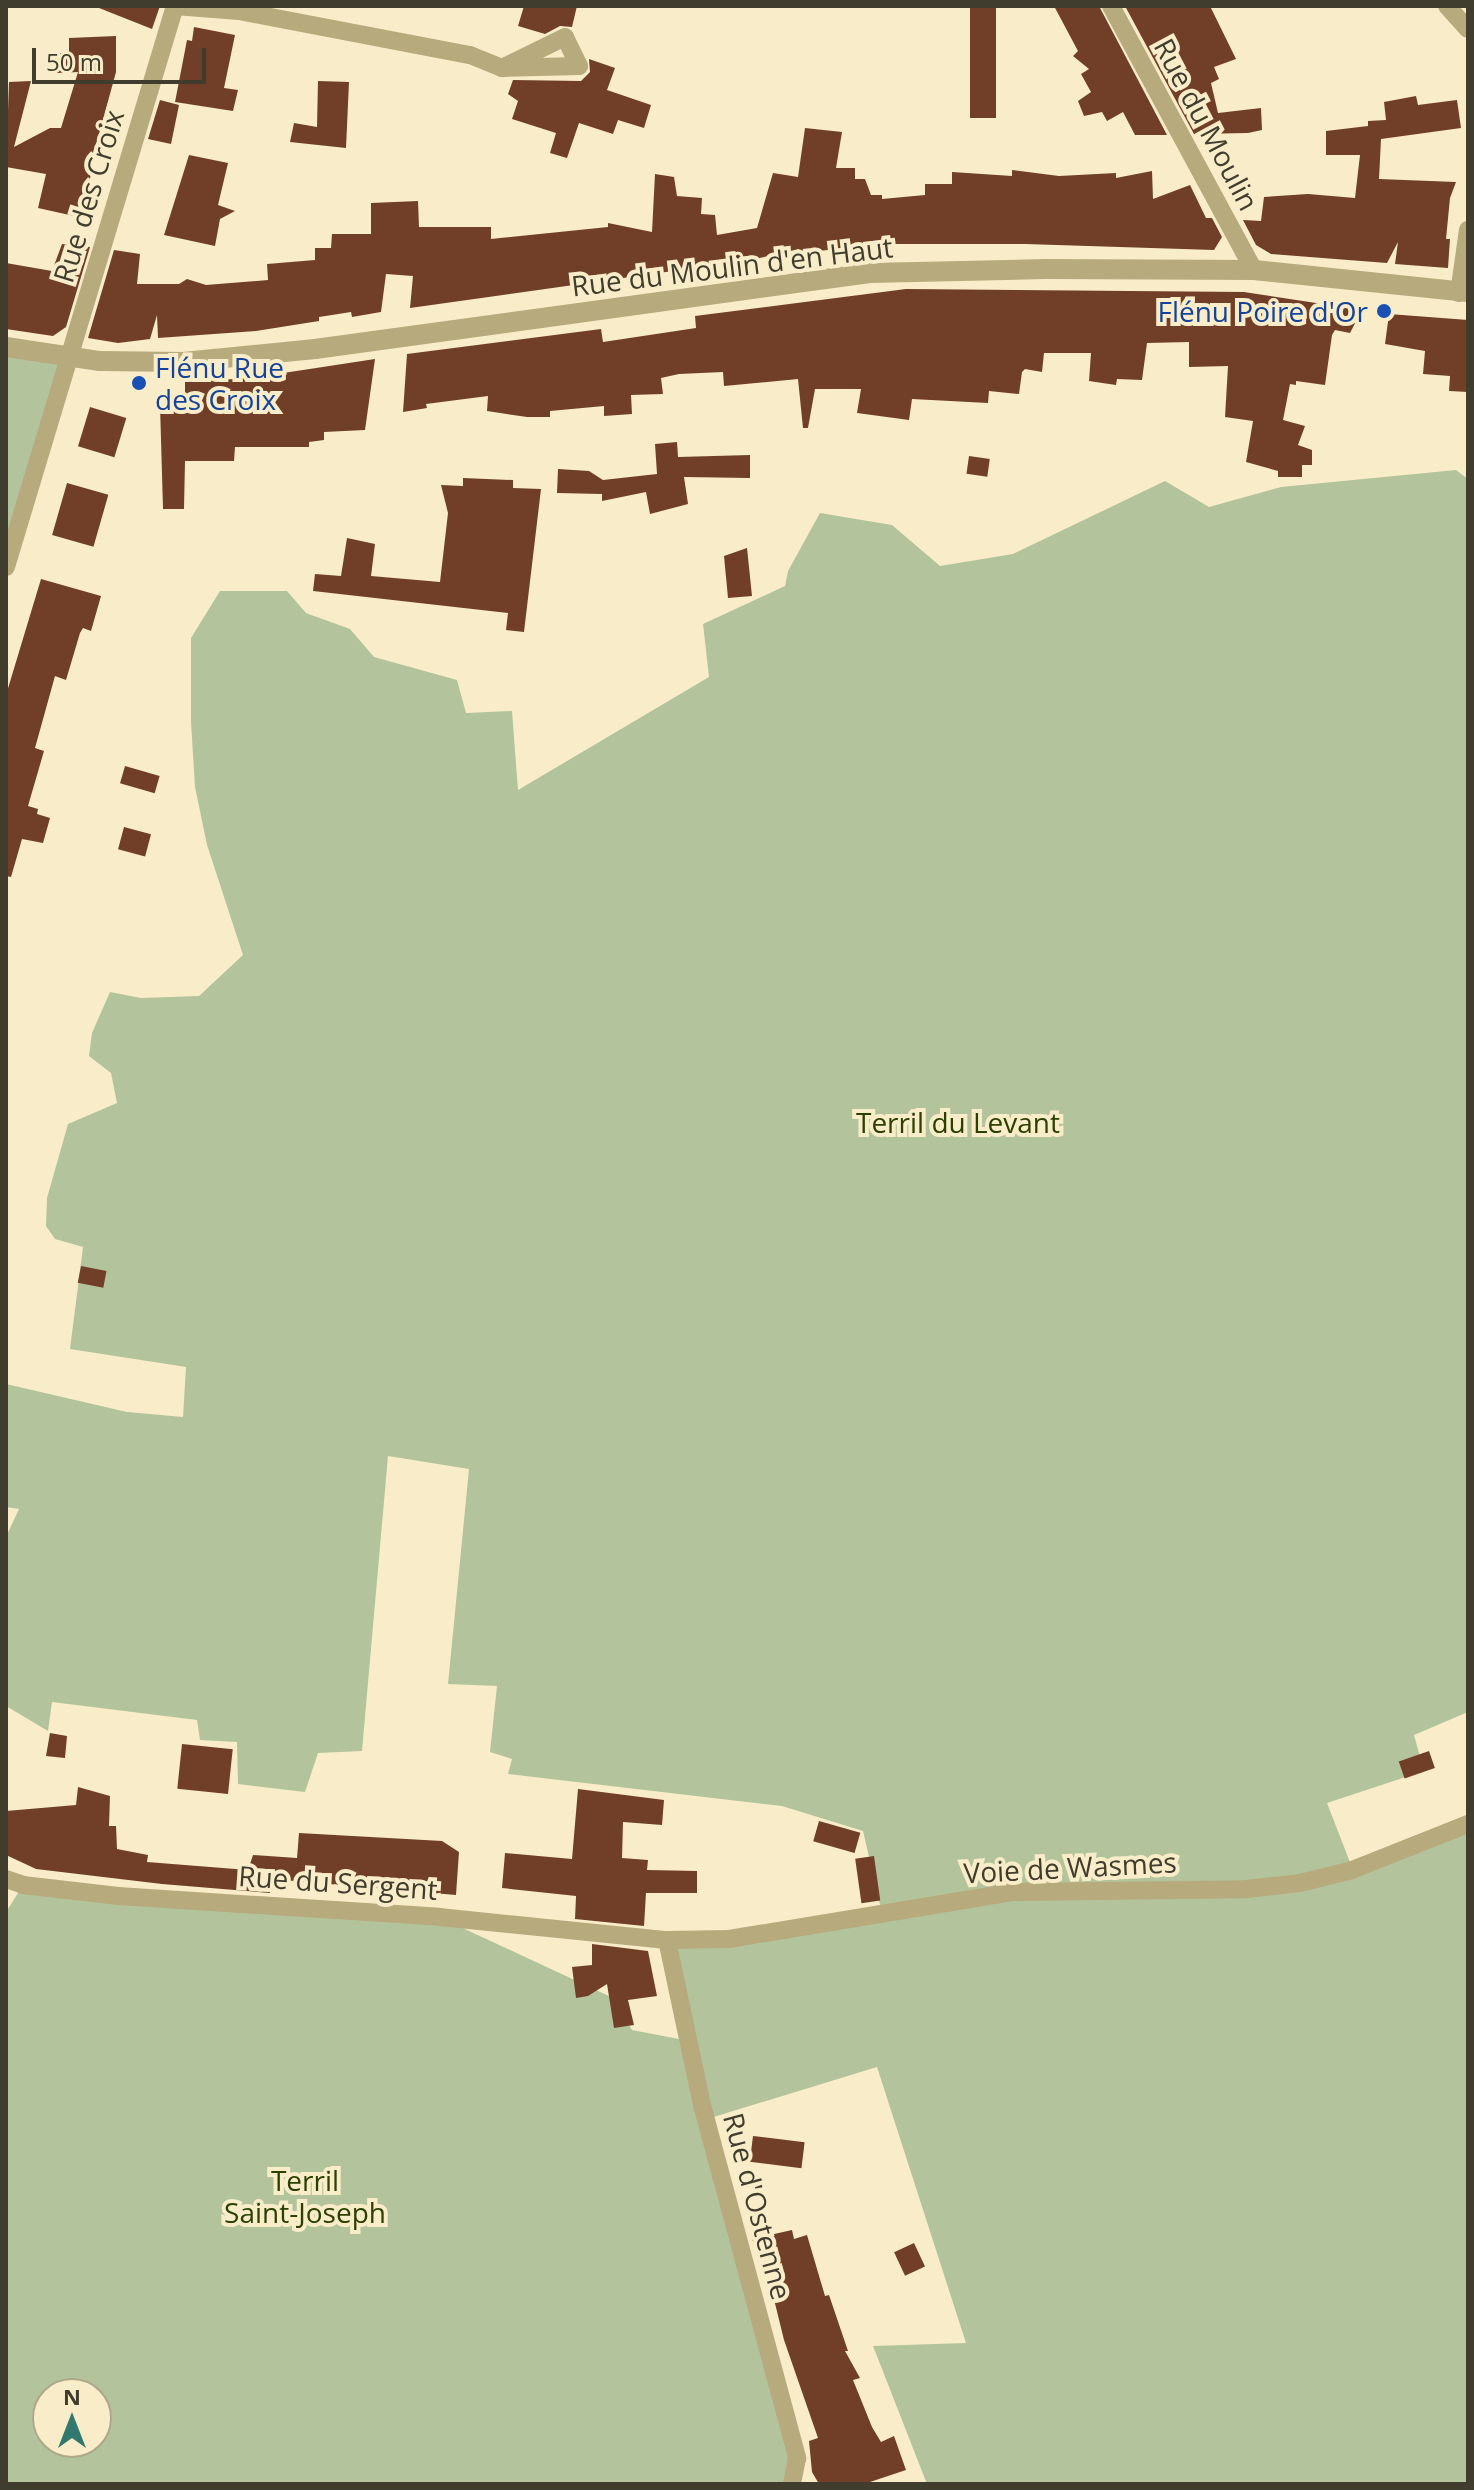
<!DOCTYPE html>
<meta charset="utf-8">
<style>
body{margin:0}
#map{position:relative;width:1474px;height:2490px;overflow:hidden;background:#f8edc8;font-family:"Open Sans",sans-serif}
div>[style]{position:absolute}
.green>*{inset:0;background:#b3c49d}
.building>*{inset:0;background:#713f28;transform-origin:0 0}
.minor>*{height:18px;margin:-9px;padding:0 9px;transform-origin:9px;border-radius:9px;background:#b7ab7e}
.tertiary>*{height:20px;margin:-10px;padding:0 10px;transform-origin:10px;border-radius:10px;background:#b7ab7e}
.dots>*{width:22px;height:22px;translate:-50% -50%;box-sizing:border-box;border:4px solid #f8edc8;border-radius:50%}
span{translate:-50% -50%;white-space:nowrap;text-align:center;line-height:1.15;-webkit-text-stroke:8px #f8edc8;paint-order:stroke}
.street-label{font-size:28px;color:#413d2e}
.transit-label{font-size:28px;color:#164399}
.right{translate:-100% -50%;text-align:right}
.left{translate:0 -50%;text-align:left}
.park-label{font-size:28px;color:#2c4001}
.frame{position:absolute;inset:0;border:8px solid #413d2e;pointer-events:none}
.north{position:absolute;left:32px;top:2378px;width:80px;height:80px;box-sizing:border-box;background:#f8edc8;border:2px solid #afa78a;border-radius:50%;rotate:0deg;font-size:22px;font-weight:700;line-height:32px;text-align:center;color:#413d2e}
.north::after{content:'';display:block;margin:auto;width:28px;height:36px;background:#32786e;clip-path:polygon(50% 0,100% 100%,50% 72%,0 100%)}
.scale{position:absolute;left:32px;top:48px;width:174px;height:36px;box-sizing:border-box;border:4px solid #413d2e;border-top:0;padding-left:10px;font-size:24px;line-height:28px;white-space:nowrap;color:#413d2e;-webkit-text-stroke:6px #f8edc8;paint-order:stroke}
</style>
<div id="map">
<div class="green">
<i style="clip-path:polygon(6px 347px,69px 356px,6px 576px)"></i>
<i style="clip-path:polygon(evenodd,1456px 470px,1468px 479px,1468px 1712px,1414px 1735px,1424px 1771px,1327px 1803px,1353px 1870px,1468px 1824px,1468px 2484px,927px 2484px,873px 2346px,966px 2343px,877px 2067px,704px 2120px,797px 2458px,792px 2484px,6px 2484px,6px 1912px,23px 1885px,439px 1917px,611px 1997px,632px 2030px,679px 2039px,667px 1940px,882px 1913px,863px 1831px,782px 1806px,508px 1774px,512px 1759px,490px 1752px,497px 1686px,448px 1684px,469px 1469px,388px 1456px,362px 1751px,318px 1753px,305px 1792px,238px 1784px,237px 1742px,200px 1740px,197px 1720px,52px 1702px,48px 1731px,6px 1706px,6px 1537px,19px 1509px,6px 1507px,6px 1384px,127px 1412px,183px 1417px,186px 1367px,70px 1349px,83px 1247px,55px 1239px,46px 1226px,47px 1198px,68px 1124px,117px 1103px,111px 1073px,89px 1056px,92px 1033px,110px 992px,141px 998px,199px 996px,243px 955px,207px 845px,195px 787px,191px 722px,191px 638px,220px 591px,287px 591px,306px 613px,350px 629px,374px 657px,457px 680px,466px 713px,512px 711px,518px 790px,709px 677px,703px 624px,785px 586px,788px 571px,820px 513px,892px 525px,940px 566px,1013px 554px,1165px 481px,1209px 507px,1281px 487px,1456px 470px,48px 2394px,96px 2394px,96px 2442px,48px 2442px,48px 2394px)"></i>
</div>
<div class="building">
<i style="clip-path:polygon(94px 6px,160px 6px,152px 29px)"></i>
<i style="clip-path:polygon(524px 6px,577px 6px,572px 27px,560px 26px,545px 34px,518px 26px)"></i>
<i style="left:970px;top:6px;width:26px;height:112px"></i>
<i style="clip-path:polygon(1054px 6px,1099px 6px,1167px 135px,1135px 135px,1123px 112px,1107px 121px,1102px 112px,1084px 116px,1078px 101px,1091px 92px,1081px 74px,1089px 69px,1073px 56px,1078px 51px)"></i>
<i style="clip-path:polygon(1125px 6px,1210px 6px,1236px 59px,1214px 67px,1219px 79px,1211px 83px,1218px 113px,1261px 108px,1262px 130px,1248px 133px,1194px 134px)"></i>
<i style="clip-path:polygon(194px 27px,235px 35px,224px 88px,238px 90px,233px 111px,175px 102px,187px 40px,192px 41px)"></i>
<i style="clip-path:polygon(116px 36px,116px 72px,96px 145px,83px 218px,38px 208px,46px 174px,6px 167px,9px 82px,31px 81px,14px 147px,50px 128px,61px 128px,78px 72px,57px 73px,56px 53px,69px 53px,69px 38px)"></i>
<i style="clip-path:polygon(589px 59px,615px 68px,607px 90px,651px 105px,644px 128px,618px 120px,613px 134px,579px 123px,567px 158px,550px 153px,556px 133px,512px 119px,518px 101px,508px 94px,513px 80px,581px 81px,590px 72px)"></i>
<i style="clip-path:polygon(318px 81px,349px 82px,346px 148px,290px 142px,294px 123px,317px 127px)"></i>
<i style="clip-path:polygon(1416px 96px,1418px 105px,1457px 100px,1461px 128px,1381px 139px,1379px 179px,1456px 182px,1450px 198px,1446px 239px,1450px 239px,1448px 268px,1395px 264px,1398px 242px,1387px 263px,1271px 254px,1256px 245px,1243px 220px,1261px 221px,1264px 197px,1308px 194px,1355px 198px,1360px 155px,1326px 155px,1326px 131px,1368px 126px,1368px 121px,1386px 120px,1384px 102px)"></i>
<i style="clip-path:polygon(160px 100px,179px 105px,171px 144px,148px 139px)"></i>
<i style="clip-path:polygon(805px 128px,842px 132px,836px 168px,855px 168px,855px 179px,865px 179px,871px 195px,882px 195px,882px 199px,925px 195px,925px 184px,952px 184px,952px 172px,1012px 176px,1012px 170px,1059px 176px,1116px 173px,1116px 178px,1152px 171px,1153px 199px,1190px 185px,1206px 218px,1212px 218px,1222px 237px,1214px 250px,1025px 244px,882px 244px,800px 253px,799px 249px,751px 260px,410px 308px,413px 276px,386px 274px,381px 312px,352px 317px,351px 312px,319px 317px,319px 321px,256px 331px,158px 338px,157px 315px,150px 339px,118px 343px,88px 338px,114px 250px,140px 254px,137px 284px,179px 284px,187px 279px,206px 285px,268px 280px,267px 264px,315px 260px,315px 248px,331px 248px,332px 234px,371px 234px,371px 203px,418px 201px,419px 227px,491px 227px,491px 239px,608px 227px,608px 223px,652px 232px,655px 174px,674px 177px,677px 196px,702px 198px,701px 214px,715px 215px,717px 235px,757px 228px,773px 173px,798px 177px)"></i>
<i style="clip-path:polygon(189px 155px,228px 163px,218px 205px,235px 211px,220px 219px,215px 246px,164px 235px)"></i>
<i style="clip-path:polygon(62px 244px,90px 247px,66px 327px,53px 336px,6px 329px,6px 263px,52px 271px)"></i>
<i style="clip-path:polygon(906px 289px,1244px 292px,1362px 310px,1350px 333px,1335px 330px,1332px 335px,1325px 385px,1296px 381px,1296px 385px,1290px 384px,1283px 420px,1305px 426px,1298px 445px,1312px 450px,1312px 465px,1302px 465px,1302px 477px,1278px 477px,1278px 471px,1246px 462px,1253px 421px,1225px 417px,1228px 366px,1189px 367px,1189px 342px,1147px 343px,1142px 380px,1117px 379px,1116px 385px,1089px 381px,1091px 353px,1044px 353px,1042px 372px,1025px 369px,1022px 372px,1019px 394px,989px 391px,988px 403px,912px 399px,909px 420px,857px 413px,861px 389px,815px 389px,808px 428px,803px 428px,798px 379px,724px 386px,723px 372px,679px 374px,661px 378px,663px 394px,631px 395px,632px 414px,604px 416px,604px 406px,550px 411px,550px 417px,527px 417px,487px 411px,488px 396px,426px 404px,427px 408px,403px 412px,407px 354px,601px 329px,603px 342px,696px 328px,695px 316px)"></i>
<i style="clip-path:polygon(1389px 314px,1468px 320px,1468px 392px,1449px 391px,1450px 376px,1423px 374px,1425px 351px,1385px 344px)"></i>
<i style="clip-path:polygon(375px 359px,365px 430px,324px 432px,324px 440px,309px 442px,309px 447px,235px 447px,234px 461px,185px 461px,184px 509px,163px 509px,160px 405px,185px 405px,185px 382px,251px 378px)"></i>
<i style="left:90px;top:407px;width:38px;height:41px;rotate:17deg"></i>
<i style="clip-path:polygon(677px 442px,678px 457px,750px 455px,750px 478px,684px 477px,688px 504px,650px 514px,646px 492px,602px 501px,602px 494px,557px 493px,558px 469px,589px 471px,603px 480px,657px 474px,655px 444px)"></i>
<i style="left:969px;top:456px;width:21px;height:18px;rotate:8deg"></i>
<i style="clip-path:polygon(463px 478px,513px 480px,513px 488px,541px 489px,524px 632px,506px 630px,508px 613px,313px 591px,315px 574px,341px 576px,347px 538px,375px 544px,371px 576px,440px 582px,448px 513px,441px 485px,463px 486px)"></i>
<i style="left:67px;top:483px;width:43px;height:54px;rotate:16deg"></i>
<i style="clip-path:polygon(747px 548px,752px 596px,728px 598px,724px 556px)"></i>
<i style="clip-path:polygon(41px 579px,101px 596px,91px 631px,83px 628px,80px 633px,66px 680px,55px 676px,35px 748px,44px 751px,28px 806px,38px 809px,37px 814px,50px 818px,43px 843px,22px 839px,11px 877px,6px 876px,6px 695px)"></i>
<i style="left:125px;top:766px;width:36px;height:18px;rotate:16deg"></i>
<i style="left:124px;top:827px;width:28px;height:23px;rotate:15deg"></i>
<i style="left:81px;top:1266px;width:26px;height:17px;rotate:11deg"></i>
<i style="clip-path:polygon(50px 1733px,67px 1736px,65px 1758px,46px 1756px)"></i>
<i style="left:182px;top:1744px;width:51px;height:45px;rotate:6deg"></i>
<i style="left:1429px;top:1751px;width:18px;height:32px;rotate:71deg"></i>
<i style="clip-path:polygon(78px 1787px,110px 1796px,109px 1826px,116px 1826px,117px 1849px,148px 1855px,147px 1862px,248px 1870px,253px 1855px,297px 1858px,299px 1833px,442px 1841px,459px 1852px,456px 1895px,271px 1879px,270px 1893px,162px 1884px,36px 1869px,6px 1855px,6px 1811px,76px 1805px)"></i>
<i style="clip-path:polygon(578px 1789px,664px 1800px,662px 1825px,623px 1822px,622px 1858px,648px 1860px,647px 1870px,697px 1871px,697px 1893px,646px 1893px,644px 1926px,575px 1919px,576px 1896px,502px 1888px,505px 1853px,572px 1859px)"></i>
<i style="left:819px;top:1821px;width:43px;height:21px;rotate:16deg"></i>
<i style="left:874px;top:1856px;width:45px;height:19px;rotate:82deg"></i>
<i style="clip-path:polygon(592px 1944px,648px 1951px,657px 1996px,628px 2000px,634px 2025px,614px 2028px,607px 1984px,588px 1996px,576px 1998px,572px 1967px,592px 1965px)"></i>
<i style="left:753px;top:2136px;width:52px;height:26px;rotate:7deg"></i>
<i style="clip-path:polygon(792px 2230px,794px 2239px,807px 2235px,825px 2296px,829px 2295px,848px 2351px,845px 2351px,860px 2378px,853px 2380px,872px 2427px,881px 2442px,894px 2436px,906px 2470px,864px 2484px,819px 2484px,812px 2472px,809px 2441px,818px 2438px,784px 2340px,770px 2283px,752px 2239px)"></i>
<i style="left:914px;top:2243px;width:26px;height:22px;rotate:65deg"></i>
</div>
<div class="minor">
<i style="left:175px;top:6px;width:64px;rotate:4.5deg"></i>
<i style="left:239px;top:11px;width:235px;rotate:10.8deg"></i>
<i style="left:470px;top:55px;width:35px;rotate:22deg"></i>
<i style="left:502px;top:68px;width:77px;rotate:-1.5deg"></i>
<i style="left:579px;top:66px;width:32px;rotate:-116deg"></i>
<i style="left:565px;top:37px;width:70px;rotate:153.8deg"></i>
<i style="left:1111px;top:6px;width:300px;rotate:61.6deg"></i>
<i style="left:1447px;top:6px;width:31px;rotate:48deg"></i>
<i style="left:1459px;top:293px;width:64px;rotate:-81.9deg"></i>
<i style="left:6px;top:567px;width:586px;rotate:-73.24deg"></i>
<i style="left:6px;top:1879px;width:18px;rotate:19deg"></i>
<i style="left:23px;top:1885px;width:96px;rotate:6.6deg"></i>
<i style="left:118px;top:1896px;width:322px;rotate:3.7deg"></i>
<i style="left:439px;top:1917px;width:229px;rotate:5.8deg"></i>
<i style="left:667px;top:1940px;width:62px;rotate:-0.9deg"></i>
<i style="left:729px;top:1939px;width:289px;rotate:-9.4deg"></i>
<i style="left:1014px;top:1892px;width:232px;rotate:-0.7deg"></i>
<i style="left:1246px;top:1889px;width:54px;rotate:-6.3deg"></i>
<i style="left:1300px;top:1883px;width:54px;rotate:-14deg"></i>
<i style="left:1352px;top:1870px;width:125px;rotate:-21.6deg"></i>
<i style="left:667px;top:1940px;width:169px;rotate:78deg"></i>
<i style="left:702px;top:2105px;width:366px;rotate:74.9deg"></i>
<i style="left:797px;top:2458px;width:26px;rotate:101deg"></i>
</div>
<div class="tertiary">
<i style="left:6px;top:347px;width:95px;rotate:8.5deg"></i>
<i style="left:100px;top:361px;width:83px;rotate:0.7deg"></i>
<i style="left:183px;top:362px;width:133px;rotate:-5.6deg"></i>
<i style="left:315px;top:349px;width:560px;rotate:-7.8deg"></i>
<i style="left:870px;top:273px;width:175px;rotate:-1.3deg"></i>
<i style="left:1045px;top:269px;width:209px;rotate:0.3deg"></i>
<i style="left:1254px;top:270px;width:215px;rotate:5.9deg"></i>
</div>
<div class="dots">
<i style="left:1384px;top:311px;background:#1a4fb4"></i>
<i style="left:139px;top:383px;background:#1a4fb4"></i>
</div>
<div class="street-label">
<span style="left:1207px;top:124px;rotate:62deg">Rue du Moulin</span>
<span style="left:88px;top:196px;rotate:-73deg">Rue des Croix</span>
<span style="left:732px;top:266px;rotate:-7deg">Rue du Moulin d'en Haut</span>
<span style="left:1070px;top:1867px;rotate:-3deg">Voie de Wasmes</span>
<span style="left:338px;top:1882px;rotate:4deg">Rue du Sergent</span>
<span style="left:758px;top:2206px;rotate:75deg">Rue d'Ostenne</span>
</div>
<div class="transit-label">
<span class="right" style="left:1368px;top:311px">Flénu Poire d'Or</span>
<span class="left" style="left:155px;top:383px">Flénu Rue<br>des Croix</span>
</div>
<div class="park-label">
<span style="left:958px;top:1122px">Terril du Levant</span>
<span style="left:305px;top:2196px">Terril<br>Saint-Joseph</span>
</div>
<div class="frame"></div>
<div class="north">N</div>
<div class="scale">50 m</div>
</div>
